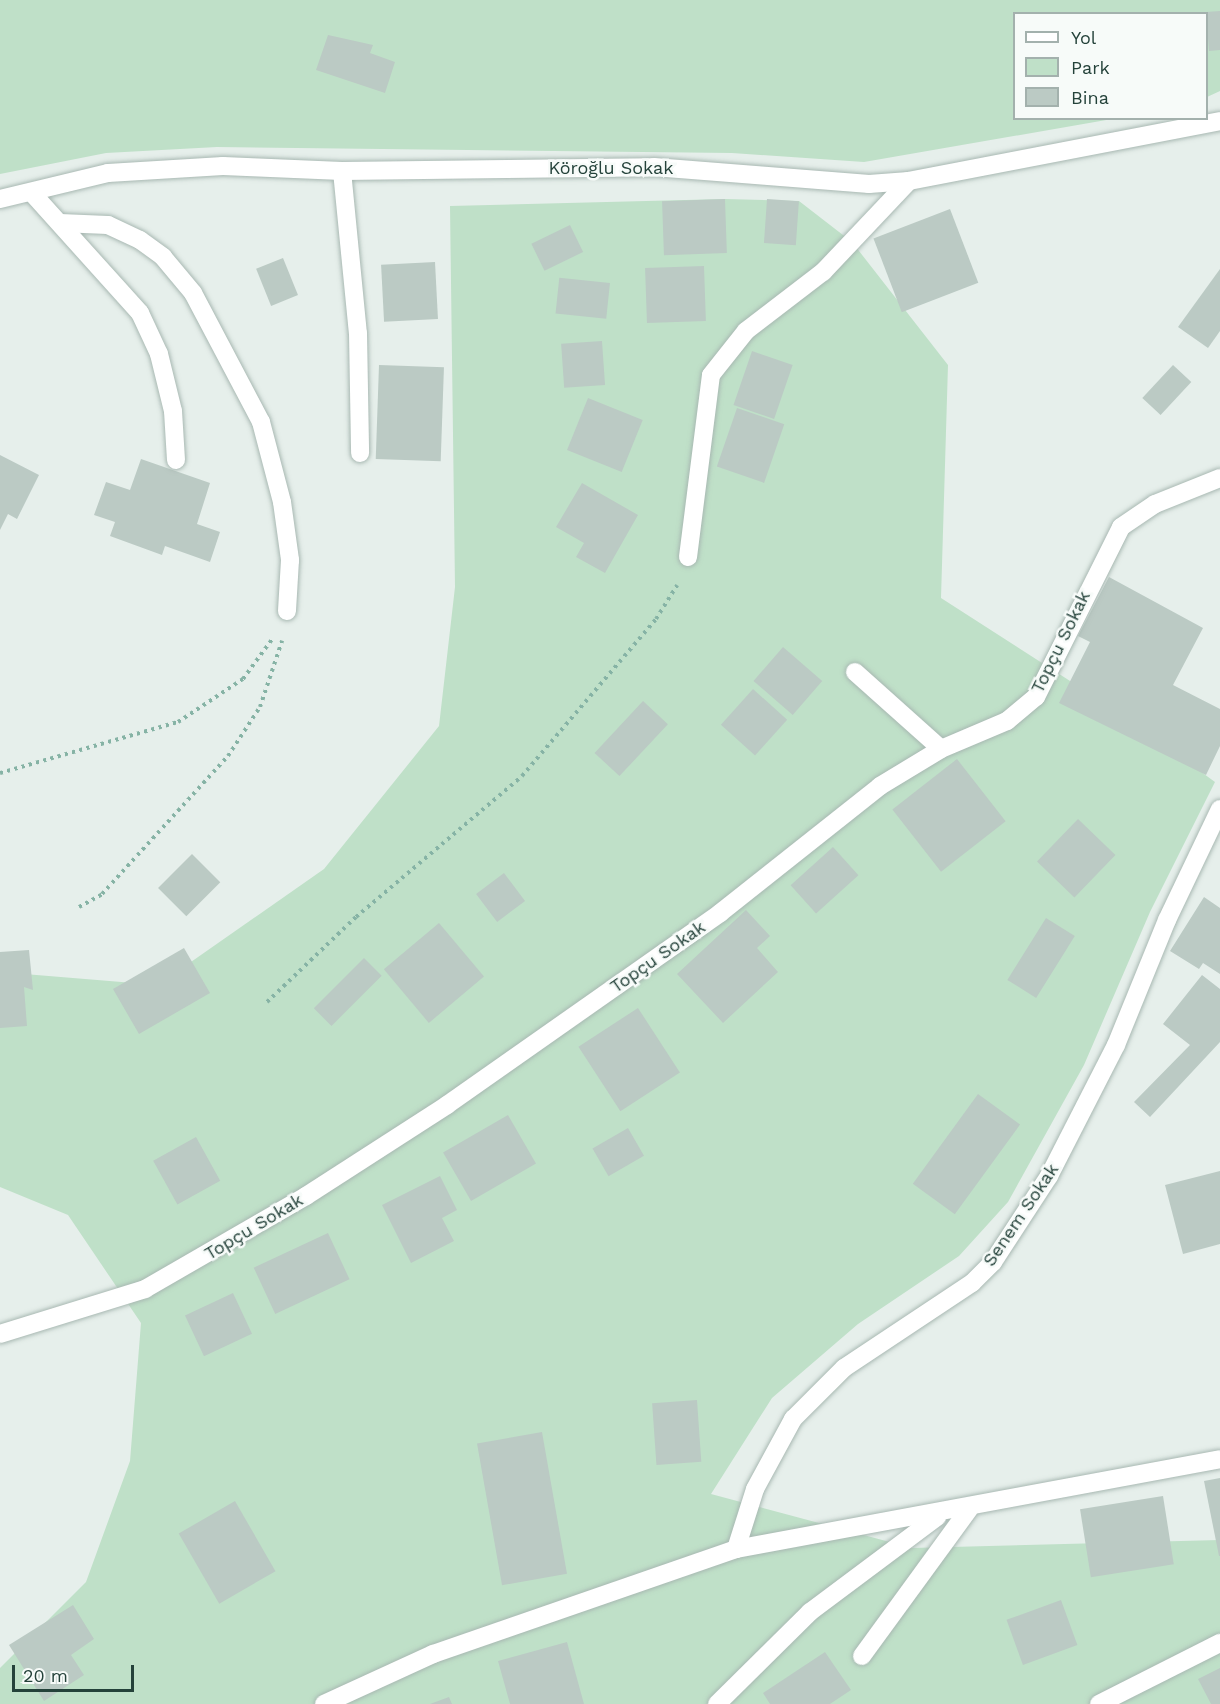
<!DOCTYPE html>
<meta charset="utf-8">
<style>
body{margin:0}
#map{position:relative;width:1220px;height:1704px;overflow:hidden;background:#e6efeb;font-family:"Work Sans",sans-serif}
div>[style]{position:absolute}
.green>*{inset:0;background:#bfe0c8}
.building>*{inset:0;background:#bbcac4;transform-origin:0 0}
.path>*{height:4px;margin-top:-2px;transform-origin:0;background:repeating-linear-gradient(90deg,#86b3a5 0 3px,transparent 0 7.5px)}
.roads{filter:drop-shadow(0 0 2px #a8b8b2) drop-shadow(0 0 2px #a8b8b2)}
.minor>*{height:18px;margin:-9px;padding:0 9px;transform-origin:9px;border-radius:9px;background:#fff}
span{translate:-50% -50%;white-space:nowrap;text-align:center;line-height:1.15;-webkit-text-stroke:5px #f7fbf9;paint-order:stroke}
.street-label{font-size:18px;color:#24423a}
.legend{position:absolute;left:1013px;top:12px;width:195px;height:108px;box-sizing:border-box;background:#f7fbf9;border:2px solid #a3b1ad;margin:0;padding:8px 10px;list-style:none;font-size:18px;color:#24423a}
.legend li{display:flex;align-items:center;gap:12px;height:30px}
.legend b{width:30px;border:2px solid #a3b1ad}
.scale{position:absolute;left:12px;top:1665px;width:122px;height:27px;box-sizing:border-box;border:3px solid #24423a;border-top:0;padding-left:8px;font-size:18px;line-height:21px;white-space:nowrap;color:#24423a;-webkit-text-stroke:4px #f7fbf9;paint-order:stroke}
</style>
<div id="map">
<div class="green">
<i style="clip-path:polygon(0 0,1220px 0,1220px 91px,1207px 97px,1206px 14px,1014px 14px,1014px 118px,1112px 119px,864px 162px,732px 153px,217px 147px,106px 153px,0 174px)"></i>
<i style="clip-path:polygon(725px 199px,799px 201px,852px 242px,948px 365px,941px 598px,1123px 715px,1215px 782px,1150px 912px,1084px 1065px,1008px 1202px,959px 1256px,858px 1324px,772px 1398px,711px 1494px,912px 1548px,1220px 1540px,1220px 1704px,0 1704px,0 1668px,86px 1582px,130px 1461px,141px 1323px,68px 1215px,0 1187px,0 972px,158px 985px,324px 869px,439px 726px,455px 587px,450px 206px)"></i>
</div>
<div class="building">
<i style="clip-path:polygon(1220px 11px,1220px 50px,1209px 51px,1206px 12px)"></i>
<i style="clip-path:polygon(328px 35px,373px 45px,370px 53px,395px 62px,385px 93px,316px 70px)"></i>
<i style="left:725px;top:199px;width:54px;height:63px;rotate:88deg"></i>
<i style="left:767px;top:199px;width:32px;height:44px;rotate:4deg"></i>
<i style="left:950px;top:209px;width:79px;height:82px;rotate:69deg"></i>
<i style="left:570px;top:225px;width:30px;height:43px;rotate:64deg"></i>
<i style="left:283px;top:258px;width:40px;height:29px;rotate:68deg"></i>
<i style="left:435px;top:262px;width:57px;height:54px;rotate:87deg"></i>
<i style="left:704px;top:266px;width:55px;height:59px;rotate:88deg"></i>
<i style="clip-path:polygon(1220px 269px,1220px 331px,1208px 348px,1178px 327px)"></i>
<i style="left:610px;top:283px;width:36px;height:51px;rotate:96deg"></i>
<i style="left:602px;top:341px;width:44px;height:41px;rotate:86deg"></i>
<i style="left:752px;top:351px;width:43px;height:57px;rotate:19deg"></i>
<i style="left:379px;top:365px;width:65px;height:94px;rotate:2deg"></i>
<i style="left:1173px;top:365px;width:25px;height:45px;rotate:43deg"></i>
<i style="left:588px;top:398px;width:59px;height:56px;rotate:22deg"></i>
<i style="left:737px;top:408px;width:50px;height:62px;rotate:19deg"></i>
<i style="clip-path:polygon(0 455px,39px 475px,17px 519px,8px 514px,0 530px)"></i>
<i style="clip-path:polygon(141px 459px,210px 483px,197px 524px,220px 532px,210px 562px,165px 546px,162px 555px,110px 536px,115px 522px,94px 515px,106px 482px,130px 490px)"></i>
<i style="clip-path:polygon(582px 483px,638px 515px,605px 573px,576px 557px,584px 543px,556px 527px)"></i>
<i style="clip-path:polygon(1109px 577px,1203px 628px,1173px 685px,1220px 709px,1220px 746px,1206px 775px,1059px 703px,1090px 642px,1078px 636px)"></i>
<i style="left:783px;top:647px;width:52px;height:45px;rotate:41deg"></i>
<i style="left:753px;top:689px;width:46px;height:48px;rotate:42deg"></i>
<i style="left:643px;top:701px;width:34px;height:71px;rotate:43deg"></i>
<i style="left:957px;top:759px;width:79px;height:82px;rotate:52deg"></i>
<i style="left:1078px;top:819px;width:52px;height:59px;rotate:44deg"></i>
<i style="left:833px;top:847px;width:38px;height:57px;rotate:48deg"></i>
<i style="left:192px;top:854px;width:40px;height:48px;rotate:45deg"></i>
<i style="left:504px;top:873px;width:35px;height:35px;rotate:53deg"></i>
<i style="clip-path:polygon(1204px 897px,1220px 908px,1220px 974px,1203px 963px,1199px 969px,1170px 951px)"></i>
<i style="clip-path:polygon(746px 910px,770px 936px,757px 948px,778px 972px,723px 1023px,677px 974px)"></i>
<i style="left:1046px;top:918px;width:34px;height:73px;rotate:32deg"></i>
<i style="left:439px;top:923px;width:70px;height:72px;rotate:50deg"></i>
<i style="left:184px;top:948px;width:52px;height:82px;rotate:60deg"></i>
<i style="clip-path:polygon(29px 950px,33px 990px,24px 987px,27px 1026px,0 1028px,0 952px)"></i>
<i style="left:364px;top:958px;width:25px;height:71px;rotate:45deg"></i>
<i style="clip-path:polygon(1202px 975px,1220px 989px,1220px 1042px,1150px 1117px,1134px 1102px,1190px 1045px,1163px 1024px)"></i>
<i style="left:638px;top:1008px;width:77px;height:71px;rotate:57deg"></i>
<i style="left:978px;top:1094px;width:52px;height:111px;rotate:36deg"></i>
<i style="left:508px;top:1115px;width:56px;height:75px;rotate:60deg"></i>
<i style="left:628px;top:1128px;width:32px;height:41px;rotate:60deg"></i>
<i style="left:196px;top:1137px;width:50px;height:49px;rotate:61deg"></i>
<i style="clip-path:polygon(1220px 1171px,1220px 1244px,1183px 1254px,1165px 1185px)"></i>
<i style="clip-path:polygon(440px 1176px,457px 1210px,442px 1218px,454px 1241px,411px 1263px,382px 1205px)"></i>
<i style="left:328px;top:1233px;width:51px;height:82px;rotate:65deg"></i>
<i style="left:233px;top:1293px;width:45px;height:53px;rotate:65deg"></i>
<i style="left:697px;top:1400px;width:62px;height:45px;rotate:86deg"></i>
<i style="left:542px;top:1432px;width:144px;height:66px;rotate:80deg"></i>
<i style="clip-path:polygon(1220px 1478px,1220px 1556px,1219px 1556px,1204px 1481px)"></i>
<i style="left:1163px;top:1496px;width:69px;height:84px;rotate:81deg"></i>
<i style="left:235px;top:1501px;width:81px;height:65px;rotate:60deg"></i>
<i style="left:1061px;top:1600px;width:48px;height:58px;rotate:70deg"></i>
<i style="clip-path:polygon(73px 1605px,94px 1639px,71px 1655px,84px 1675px,44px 1701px,9px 1645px)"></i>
<i style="clip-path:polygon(567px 1642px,584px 1704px,510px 1704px,498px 1661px)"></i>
<i style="clip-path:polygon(825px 1652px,851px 1690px,830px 1704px,770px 1704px,763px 1693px)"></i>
<i style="clip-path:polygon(1220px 1668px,1220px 1704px,1211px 1704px,1198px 1679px)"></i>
<i style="clip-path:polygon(449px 1697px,452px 1704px,430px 1704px)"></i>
</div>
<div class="path">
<i style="left:0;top:773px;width:185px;rotate:-16deg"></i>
<i style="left:178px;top:722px;width:78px;rotate:-33.5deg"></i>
<i style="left:243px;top:679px;width:51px;rotate:-53.8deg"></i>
<i style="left:79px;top:907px;width:26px;rotate:-29deg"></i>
<i style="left:102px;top:894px;width:187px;rotate:-47.6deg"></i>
<i style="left:228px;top:756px;width:59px;rotate:-56.9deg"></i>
<i style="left:260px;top:707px;width:70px;rotate:-71.6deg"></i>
<i style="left:267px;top:1002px;width:123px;rotate:-43.7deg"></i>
<i style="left:356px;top:917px;width:218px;rotate:-40.3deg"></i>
<i style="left:522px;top:776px;width:206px;rotate:-49.5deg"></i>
<i style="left:656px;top:619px;width:40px;rotate:-58deg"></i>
</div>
<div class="roads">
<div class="minor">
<i style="left:342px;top:171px;width:163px;rotate:84.4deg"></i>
<i style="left:358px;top:333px;width:120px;rotate:89deg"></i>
<i style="left:32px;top:193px;width:161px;rotate:48deg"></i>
<i style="left:140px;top:313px;width:45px;rotate:65.1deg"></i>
<i style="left:159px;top:354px;width:59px;rotate:76.2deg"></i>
<i style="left:173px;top:411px;width:49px;rotate:86.5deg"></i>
<i style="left:0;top:199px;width:111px;rotate:-13.5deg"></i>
<i style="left:108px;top:173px;width:115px;rotate:-3.5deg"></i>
<i style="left:223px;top:166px;width:119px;rotate:2.4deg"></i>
<i style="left:342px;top:171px;width:312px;rotate:-0.7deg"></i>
<i style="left:654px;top:167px;width:216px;rotate:4.5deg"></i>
<i style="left:869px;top:184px;width:40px;rotate:-4.3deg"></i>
<i style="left:909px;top:181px;width:317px;rotate:-10.9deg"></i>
<i style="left:60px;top:223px;width:48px;rotate:2.4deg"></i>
<i style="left:108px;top:225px;width:35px;rotate:25deg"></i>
<i style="left:140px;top:240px;width:29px;rotate:36deg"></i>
<i style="left:163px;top:257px;width:47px;rotate:50.2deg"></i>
<i style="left:193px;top:293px;width:146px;rotate:62.2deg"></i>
<i style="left:261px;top:422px;width:83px;rotate:75.3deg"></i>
<i style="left:282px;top:502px;width:59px;rotate:82.1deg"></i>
<i style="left:290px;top:560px;width:51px;rotate:93.4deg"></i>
<i style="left:688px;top:557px;width:183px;rotate:-82.8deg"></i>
<i style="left:711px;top:375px;width:56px;rotate:-51.5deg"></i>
<i style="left:746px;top:331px;width:97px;rotate:-37.5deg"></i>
<i style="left:823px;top:272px;width:125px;rotate:-46.6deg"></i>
<i style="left:855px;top:672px;width:115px;rotate:41.8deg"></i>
<i style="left:0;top:1334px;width:152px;rotate:-17.2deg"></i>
<i style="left:145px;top:1289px;width:186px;rotate:-30deg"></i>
<i style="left:306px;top:1196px;width:168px;rotate:-32.8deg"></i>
<i style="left:447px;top:1105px;width:334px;rotate:-35.1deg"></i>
<i style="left:720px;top:913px;width:204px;rotate:-38.4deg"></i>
<i style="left:880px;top:786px;width:71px;rotate:-31.2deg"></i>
<i style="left:941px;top:749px;width:72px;rotate:-23deg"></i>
<i style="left:1007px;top:721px;width:38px;rotate:-40deg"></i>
<i style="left:1036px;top:697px;width:190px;rotate:-63.4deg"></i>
<i style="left:1121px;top:527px;width:41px;rotate:-34.1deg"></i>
<i style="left:1155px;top:504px;width:70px;rotate:-21.8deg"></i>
<i style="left:736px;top:1549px;width:63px;rotate:-72.4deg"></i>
<i style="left:755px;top:1489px;width:80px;rotate:-61.5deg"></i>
<i style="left:793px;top:1419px;width:72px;rotate:-45deg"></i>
<i style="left:844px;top:1368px;width:154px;rotate:-33.6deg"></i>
<i style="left:972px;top:1283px;width:30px;rotate:-45deg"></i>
<i style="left:993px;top:1262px;width:103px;rotate:-56.9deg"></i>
<i style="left:1049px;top:1176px;width:147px;rotate:-62.9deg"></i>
<i style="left:1116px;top:1045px;width:135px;rotate:-67.8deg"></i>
<i style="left:1167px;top:920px;width:123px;rotate:-64.5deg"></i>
<i style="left:862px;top:1656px;width:182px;rotate:-53.9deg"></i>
<i style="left:324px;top:1704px;width:120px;rotate:-24.6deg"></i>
<i style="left:433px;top:1654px;width:321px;rotate:-19.1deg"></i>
<i style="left:736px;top:1549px;width:492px;rotate:-10.5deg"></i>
<i style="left:717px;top:1704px;width:131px;rotate:-44.7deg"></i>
<i style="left:810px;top:1612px;width:159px;rotate:-36.8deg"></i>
<i style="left:1099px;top:1704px;width:136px;rotate:-26.8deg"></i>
</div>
</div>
<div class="street-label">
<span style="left:611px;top:168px">Köroğlu Sokak</span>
<span style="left:1061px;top:642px;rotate:-64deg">Topçu Sokak</span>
<span style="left:658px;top:957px;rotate:-35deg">Topçu Sokak</span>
<span style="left:1021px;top:1215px;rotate:-56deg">Senem Sokak</span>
<span style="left:254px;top:1227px;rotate:-31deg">Topçu Sokak</span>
</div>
<ul class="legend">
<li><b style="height:8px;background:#fff"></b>Yol</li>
<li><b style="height:16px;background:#bfe0c8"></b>Park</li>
<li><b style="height:16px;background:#bbcac4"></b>Bina</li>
</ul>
<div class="scale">20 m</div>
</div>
